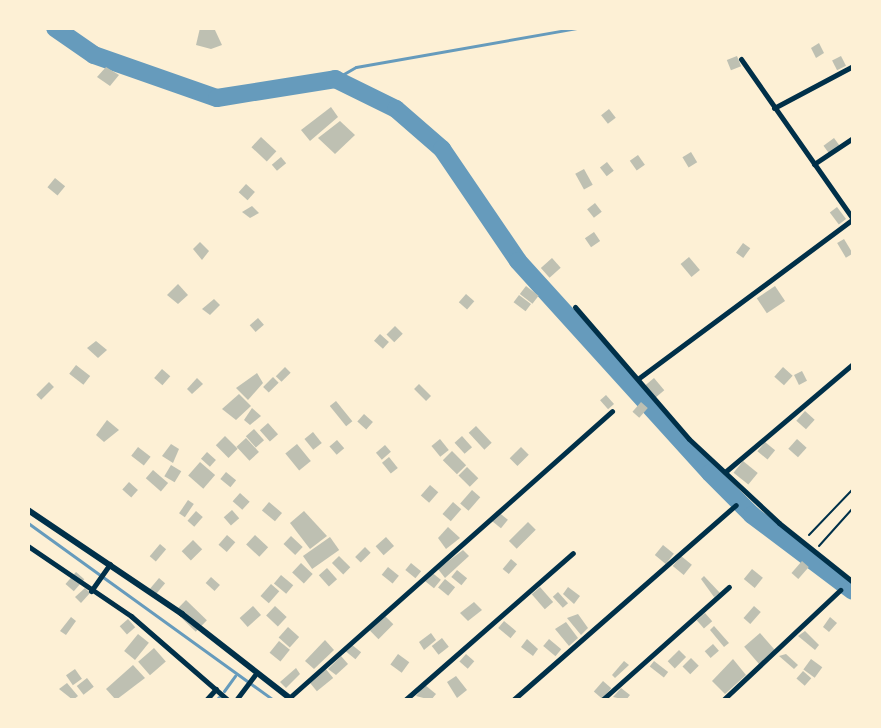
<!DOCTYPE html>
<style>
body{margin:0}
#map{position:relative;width:881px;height:728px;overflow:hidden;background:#fdf0d5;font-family:Lato,sans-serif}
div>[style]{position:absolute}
.stream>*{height:3px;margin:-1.5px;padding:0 1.5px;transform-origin:1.5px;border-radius:1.5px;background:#669bbc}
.river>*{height:18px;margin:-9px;padding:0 9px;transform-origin:9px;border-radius:9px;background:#669bbc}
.building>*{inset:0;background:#bec0b2;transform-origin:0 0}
.path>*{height:2px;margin:-1px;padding:0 1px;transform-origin:1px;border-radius:1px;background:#003049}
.minor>*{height:5px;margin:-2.5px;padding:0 2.5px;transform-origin:2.5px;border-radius:2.5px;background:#003049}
.tertiary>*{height:6px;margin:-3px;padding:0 3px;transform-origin:3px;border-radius:3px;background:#003049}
span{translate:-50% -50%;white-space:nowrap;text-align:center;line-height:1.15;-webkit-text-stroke:7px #fdf0d5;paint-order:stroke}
.frame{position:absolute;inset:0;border:30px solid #fdf0d5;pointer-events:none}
</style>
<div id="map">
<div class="stream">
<i style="left:335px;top:79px;width:24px;rotate:-30deg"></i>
<i style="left:356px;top:67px;width:224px;rotate:-10deg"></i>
<i style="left:28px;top:523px;width:302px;rotate:35.8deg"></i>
<i style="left:224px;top:691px;width:19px;rotate:-54deg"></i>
<i style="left:216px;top:700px;width:4px;rotate:-45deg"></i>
</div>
<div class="river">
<i style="left:55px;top:28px;width:47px;rotate:34.7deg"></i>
<i style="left:94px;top:55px;width:130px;rotate:19.3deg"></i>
<i style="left:217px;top:98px;width:120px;rotate:-9.1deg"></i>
<i style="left:335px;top:79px;width:68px;rotate:26.2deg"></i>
<i style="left:396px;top:109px;width:61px;rotate:41deg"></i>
<i style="left:442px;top:149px;width:135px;rotate:55.8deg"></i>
<i style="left:518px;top:261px;width:286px;rotate:47.8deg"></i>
<i style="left:710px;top:473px;width:59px;rotate:45deg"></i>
<i style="left:752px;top:515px;width:126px;rotate:37deg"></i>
</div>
<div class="building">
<i style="clip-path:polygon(200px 28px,214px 28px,222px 45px,211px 49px,196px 45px)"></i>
<i style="clip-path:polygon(819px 43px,824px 53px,816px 58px,811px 48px)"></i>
<i style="left:737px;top:56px;width:11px;height:11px;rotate:68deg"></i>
<i style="left:841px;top:56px;width:11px;height:10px;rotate:63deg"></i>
<i style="clip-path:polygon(106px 67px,119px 75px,110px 86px,97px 77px)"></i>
<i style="clip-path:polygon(331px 107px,338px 117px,310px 141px,301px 130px)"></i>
<i style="left:609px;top:109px;width:11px;height:10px;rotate:52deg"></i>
<i style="clip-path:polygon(340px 121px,355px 135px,335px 154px,318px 138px)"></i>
<i style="left:261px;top:137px;width:21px;height:14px;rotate:43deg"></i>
<i style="left:834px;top:138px;width:9px;height:13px;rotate:54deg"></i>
<i style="left:691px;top:152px;width:12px;height:10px;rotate:59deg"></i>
<i style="left:638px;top:155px;width:12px;height:10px;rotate:55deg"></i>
<i style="left:281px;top:157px;width:8px;height:12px;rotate:50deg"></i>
<i style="left:607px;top:162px;width:11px;height:9px;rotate:52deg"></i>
<i style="left:584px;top:169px;width:18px;height:10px;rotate:61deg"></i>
<i style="left:55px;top:178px;width:13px;height:12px;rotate:39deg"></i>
<i style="left:246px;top:184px;width:12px;height:11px;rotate:42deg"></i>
<i style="left:595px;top:203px;width:11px;height:10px;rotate:52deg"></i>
<i style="clip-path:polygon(252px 206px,259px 213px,250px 218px,242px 212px)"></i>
<i style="left:837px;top:207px;width:15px;height:9px;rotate:53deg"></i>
<i style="left:594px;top:232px;width:11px;height:11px;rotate:56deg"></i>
<i style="left:844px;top:239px;width:17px;height:8px;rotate:59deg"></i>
<i style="clip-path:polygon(200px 242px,209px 251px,202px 260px,193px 249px)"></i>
<i style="left:743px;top:243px;width:9px;height:12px;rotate:36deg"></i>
<i style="left:689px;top:257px;width:17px;height:11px;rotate:50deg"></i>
<i style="left:552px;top:258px;width:13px;height:15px;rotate:48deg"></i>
<i style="clip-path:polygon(178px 284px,188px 295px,178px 304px,167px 295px)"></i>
<i style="left:526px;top:286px;width:16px;height:10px;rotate:38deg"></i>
<i style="left:775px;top:286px;width:18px;height:22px;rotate:56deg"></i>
<i style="left:466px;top:294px;width:11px;height:11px;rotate:41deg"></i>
<i style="left:519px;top:295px;width:15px;height:9px;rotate:37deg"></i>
<i style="clip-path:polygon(214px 299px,220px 305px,210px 315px,202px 309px)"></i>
<i style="left:258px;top:318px;width:9px;height:11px;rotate:49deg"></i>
<i style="left:395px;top:326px;width:11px;height:12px;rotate:45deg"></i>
<i style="left:380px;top:334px;width:12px;height:9px;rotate:42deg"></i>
<i style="clip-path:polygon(96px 341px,107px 350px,98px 358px,87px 348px)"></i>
<i style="left:76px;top:365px;width:18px;height:11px;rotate:38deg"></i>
<i style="left:285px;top:367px;width:8px;height:13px;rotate:45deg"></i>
<i style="left:783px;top:367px;width:13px;height:13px;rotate:42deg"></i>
<i style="left:162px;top:369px;width:11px;height:12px;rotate:41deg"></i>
<i style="left:802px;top:371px;width:11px;height:9px;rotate:63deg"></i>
<i style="clip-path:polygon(257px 373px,263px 383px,248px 400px,236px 388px)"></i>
<i style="left:273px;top:377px;width:8px;height:14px;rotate:45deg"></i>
<i style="clip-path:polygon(197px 378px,203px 384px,192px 394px,187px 389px)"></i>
<i style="left:654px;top:378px;width:16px;height:12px;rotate:50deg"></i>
<i style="left:49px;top:382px;width:7px;height:18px;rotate:45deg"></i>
<i style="left:419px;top:384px;width:17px;height:7px;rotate:45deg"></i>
<i style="clip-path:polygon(239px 394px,251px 406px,236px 420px,222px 409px)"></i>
<i style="left:606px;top:395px;width:12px;height:8px;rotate:48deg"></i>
<i style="left:336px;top:401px;width:26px;height:8px;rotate:51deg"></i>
<i style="left:641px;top:402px;width:9px;height:13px;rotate:41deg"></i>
<i style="clip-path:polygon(252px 408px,261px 416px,250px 425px,244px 420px)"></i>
<i style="left:805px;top:411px;width:13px;height:13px;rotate:42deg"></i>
<i style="left:364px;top:414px;width:12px;height:10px;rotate:42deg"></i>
<i style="clip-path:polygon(107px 420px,119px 430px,104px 442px,96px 435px)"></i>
<i style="left:268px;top:423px;width:15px;height:11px;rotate:48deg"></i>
<i style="left:476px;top:426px;width:23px;height:10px;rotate:47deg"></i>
<i style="left:254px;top:429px;width:15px;height:11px;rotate:48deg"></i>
<i style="left:313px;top:432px;width:14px;height:11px;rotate:51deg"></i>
<i style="left:225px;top:436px;width:18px;height:13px;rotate:45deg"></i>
<i style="left:462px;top:436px;width:15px;height:10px;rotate:48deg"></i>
<i style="left:246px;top:438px;width:19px;height:13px;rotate:47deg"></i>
<i style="left:440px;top:439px;width:14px;height:11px;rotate:51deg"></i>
<i style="left:797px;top:439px;width:13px;height:13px;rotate:42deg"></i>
<i style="left:337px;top:440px;width:11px;height:10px;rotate:49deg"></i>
<i style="left:765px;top:442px;width:13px;height:12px;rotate:39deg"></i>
<i style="clip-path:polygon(171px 444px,179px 449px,173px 463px,162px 456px)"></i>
<i style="left:297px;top:444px;width:22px;height:15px;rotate:51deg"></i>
<i style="left:385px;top:445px;width:9px;height:12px;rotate:49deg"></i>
<i style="left:138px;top:447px;width:16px;height:11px;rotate:38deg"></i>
<i style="left:521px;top:447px;width:11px;height:16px;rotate:45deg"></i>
<i style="left:452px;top:451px;width:20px;height:13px;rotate:45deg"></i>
<i style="left:207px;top:452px;width:12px;height:9px;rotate:42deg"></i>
<i style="left:389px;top:457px;width:14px;height:9px;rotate:51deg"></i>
<i style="left:743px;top:461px;width:19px;height:15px;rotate:39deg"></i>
<i style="left:200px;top:462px;width:20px;height:18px;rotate:41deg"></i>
<i style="left:171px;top:465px;width:12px;height:13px;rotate:31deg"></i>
<i style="left:467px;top:467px;width:16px;height:12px;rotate:45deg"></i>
<i style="left:153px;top:470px;width:20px;height:11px;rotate:41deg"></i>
<i style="left:226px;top:472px;width:13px;height:9px;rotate:39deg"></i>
<i style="left:129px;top:482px;width:12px;height:10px;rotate:42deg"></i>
<i style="left:430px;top:485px;width:11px;height:14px;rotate:41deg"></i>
<i style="left:472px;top:490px;width:11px;height:18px;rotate:41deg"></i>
<i style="left:240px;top:493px;width:13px;height:11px;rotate:42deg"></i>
<i style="left:188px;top:500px;width:7px;height:16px;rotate:34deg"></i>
<i style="left:269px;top:502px;width:17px;height:11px;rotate:40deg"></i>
<i style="left:453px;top:502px;width:11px;height:16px;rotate:41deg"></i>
<i style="left:232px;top:510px;width:11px;height:11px;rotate:49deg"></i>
<i style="left:196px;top:511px;width:9px;height:13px;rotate:41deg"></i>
<i style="clip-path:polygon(304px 511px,327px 536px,310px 549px,290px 523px)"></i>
<i style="left:497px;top:511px;width:14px;height:11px;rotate:39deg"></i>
<i style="left:528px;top:522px;width:11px;height:27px;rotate:45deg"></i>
<i style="clip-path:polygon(448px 527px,460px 538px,446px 549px,438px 538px)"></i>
<i style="left:227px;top:535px;width:11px;height:13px;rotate:41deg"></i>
<i style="left:255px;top:535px;width:18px;height:13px;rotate:43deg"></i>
<i style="left:291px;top:536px;width:16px;height:11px;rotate:43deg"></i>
<i style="left:330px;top:537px;width:16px;height:33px;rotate:55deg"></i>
<i style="left:386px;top:537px;width:12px;height:14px;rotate:48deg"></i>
<i style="left:193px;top:540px;width:13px;height:16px;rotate:45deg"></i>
<i style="left:160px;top:544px;width:8px;height:16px;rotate:40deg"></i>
<i style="left:663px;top:545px;width:14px;height:13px;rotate:39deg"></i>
<i style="left:365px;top:547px;width:8px;height:14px;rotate:45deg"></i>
<i style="clip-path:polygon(463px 550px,469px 556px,445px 578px,438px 569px)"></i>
<i style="left:339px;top:556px;width:16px;height:10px;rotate:45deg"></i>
<i style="left:681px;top:556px;width:14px;height:13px;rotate:39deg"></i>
<i style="left:511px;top:559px;width:8px;height:13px;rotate:40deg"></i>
<i style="left:802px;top:561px;width:9px;height:16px;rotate:41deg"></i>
<i style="left:301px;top:563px;width:16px;height:13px;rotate:43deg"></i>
<i style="left:411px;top:563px;width:13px;height:9px;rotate:39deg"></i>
<i style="left:388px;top:567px;width:14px;height:10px;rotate:39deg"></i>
<i style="left:327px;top:568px;width:15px;height:11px;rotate:48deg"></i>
<i style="left:752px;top:569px;width:14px;height:13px;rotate:39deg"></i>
<i style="left:457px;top:570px;width:13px;height:9px;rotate:39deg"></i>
<i style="left:430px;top:571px;width:14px;height:11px;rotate:39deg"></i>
<i style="left:76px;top:572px;width:11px;height:16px;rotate:41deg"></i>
<i style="left:281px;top:575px;width:16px;height:11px;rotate:40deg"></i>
<i style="clip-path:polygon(704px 576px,720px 593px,714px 597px,701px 579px)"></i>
<i style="left:211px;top:577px;width:12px;height:8px;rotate:42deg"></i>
<i style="left:159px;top:578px;width:8px;height:16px;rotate:40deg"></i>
<i style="left:445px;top:579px;width:13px;height:11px;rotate:39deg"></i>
<i style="left:271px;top:584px;width:11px;height:16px;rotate:41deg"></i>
<i style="left:540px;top:587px;width:20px;height:11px;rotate:49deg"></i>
<i style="clip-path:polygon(568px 587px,580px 596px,574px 604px,563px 594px)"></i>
<i style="clip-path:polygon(85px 588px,90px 593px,81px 603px,75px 597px)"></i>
<i style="left:558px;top:592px;width:15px;height:7px;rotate:48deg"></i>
<i style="left:186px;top:600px;width:29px;height:16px;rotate:44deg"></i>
<i style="clip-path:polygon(474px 602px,482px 610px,468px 621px,460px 613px)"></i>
<i style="left:253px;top:606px;width:12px;height:18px;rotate:48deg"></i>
<i style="left:275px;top:606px;width:16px;height:13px;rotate:43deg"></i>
<i style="left:754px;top:606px;width:9px;height:16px;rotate:41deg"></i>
<i style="left:382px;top:613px;width:16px;height:21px;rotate:45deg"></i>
<i style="left:705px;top:613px;width:11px;height:11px;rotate:49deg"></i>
<i style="clip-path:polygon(578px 614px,588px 628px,581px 635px,567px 618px)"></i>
<i style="clip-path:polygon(71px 617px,76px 621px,66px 635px,60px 631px)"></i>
<i style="clip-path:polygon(830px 617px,837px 623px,829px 632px,823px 627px)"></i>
<i style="left:128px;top:619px;width:11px;height:11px;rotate:49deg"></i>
<i style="left:504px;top:621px;width:16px;height:9px;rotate:40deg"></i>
<i style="clip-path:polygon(566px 622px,578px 638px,569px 646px,555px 629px)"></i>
<i style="clip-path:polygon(714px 626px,729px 643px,724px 647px,710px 630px)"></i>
<i style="left:288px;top:627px;width:15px;height:14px;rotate:42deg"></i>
<i style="clip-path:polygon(805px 631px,819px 645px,815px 650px,798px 636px)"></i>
<i style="clip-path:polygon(431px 633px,436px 640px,424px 650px,419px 642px)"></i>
<i style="left:760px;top:633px;width:23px;height:21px;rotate:49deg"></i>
<i style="left:138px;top:634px;width:14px;height:22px;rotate:39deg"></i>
<i style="left:442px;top:638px;width:11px;height:13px;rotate:52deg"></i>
<i style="clip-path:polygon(527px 639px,538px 649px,533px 656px,521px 647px)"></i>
<i style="left:549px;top:639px;width:16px;height:9px;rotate:40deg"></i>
<i style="clip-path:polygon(325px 640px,334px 650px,314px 669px,305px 661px)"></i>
<i style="left:279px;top:641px;width:14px;height:15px;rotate:39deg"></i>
<i style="left:351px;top:644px;width:13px;height:9px;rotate:39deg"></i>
<i style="left:713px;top:644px;width:9px;height:11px;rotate:49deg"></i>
<i style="left:154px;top:648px;width:18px;height:21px;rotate:49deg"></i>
<i style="left:679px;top:650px;width:10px;height:16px;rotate:45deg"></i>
<i style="left:398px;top:654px;width:14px;height:13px;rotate:36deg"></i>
<i style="left:466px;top:654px;width:11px;height:10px;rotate:41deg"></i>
<i style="clip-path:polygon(786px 654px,798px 665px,794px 669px,779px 656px)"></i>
<i style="clip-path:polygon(341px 656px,348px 664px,336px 675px,328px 669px)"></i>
<i style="left:691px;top:658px;width:11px;height:12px;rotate:45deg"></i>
<i style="clip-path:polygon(733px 659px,746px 675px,725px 694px,712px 681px)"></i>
<i style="left:811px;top:659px;width:14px;height:13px;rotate:36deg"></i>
<i style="clip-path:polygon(624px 661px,629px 665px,615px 678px,612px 675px)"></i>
<i style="left:654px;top:661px;width:18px;height:7px;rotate:38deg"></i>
<i style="clip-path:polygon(133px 665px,145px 678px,116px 700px,106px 689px)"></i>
<i style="clip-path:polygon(296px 668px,300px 674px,286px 688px,280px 682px)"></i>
<i style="left:325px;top:668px;width:13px;height:21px;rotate:51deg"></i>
<i style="left:75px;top:669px;width:12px;height:11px;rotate:55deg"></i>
<i style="left:803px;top:671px;width:11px;height:10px;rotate:41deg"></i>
<i style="clip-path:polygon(456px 676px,467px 690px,457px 698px,447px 682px)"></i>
<i style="left:87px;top:678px;width:11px;height:13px;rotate:52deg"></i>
<i style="left:603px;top:681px;width:11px;height:14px;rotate:41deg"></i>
<i style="clip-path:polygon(67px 683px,78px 696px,73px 700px,59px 689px)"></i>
<i style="clip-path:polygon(425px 685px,436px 694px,431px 700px,416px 696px)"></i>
<i style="clip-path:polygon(621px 688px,630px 695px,626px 700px,613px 697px)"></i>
</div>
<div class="path">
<i style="left:809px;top:535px;width:64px;rotate:-46.3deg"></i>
<i style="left:819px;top:546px;width:51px;rotate:-48.2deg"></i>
</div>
<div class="minor">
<i style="left:741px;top:59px;width:195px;rotate:55deg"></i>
<i style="left:774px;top:108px;width:89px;rotate:-28deg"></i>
<i style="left:814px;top:164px;width:47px;rotate:-33.7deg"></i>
<i style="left:575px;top:307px;width:174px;rotate:49.2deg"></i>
<i style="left:689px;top:439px;width:123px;rotate:43deg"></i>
<i style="left:779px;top:523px;width:95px;rotate:38.6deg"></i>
<i style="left:639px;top:378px;width:267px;rotate:-36.6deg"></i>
<i style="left:725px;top:472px;width:167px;rotate:-40.2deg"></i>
<i style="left:28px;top:546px;width:125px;rotate:34.2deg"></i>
<i style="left:131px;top:616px;width:128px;rotate:40.9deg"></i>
<i style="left:91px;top:591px;width:33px;rotate:-55deg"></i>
<i style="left:289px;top:698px;width:432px;rotate:-41.6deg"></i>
<i style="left:206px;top:700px;width:15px;rotate:-48deg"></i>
<i style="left:236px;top:700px;width:31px;rotate:-53deg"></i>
<i style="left:405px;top:700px;width:223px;rotate:-41.2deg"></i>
<i style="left:513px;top:700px;width:296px;rotate:-41.2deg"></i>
<i style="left:602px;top:700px;width:170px;rotate:-41.7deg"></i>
<i style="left:723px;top:700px;width:161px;rotate:-43.2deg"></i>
</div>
<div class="tertiary">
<i style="left:28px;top:510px;width:186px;rotate:34deg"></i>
<i style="left:182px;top:614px;width:140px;rotate:38deg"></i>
</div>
<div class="frame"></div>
</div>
